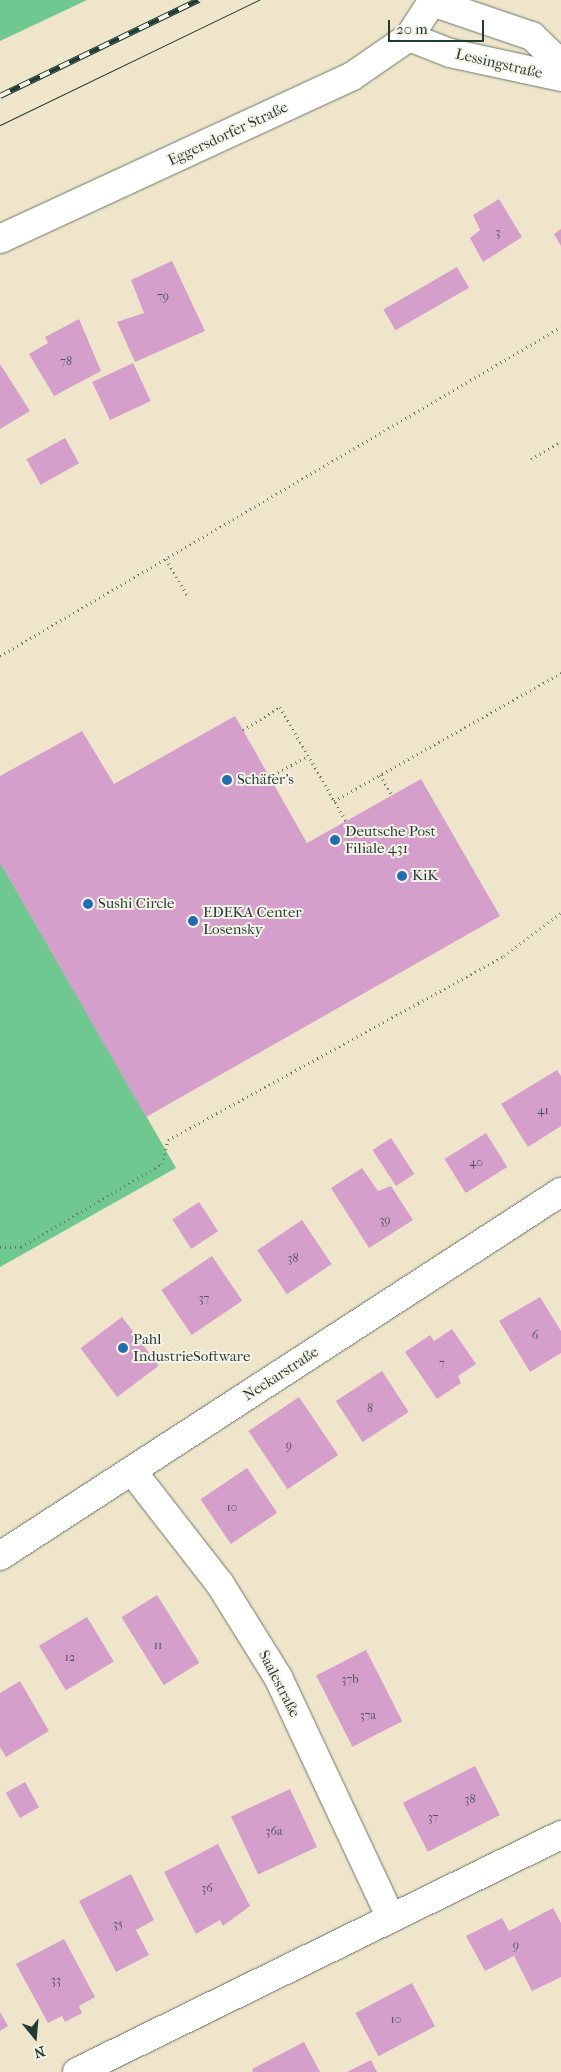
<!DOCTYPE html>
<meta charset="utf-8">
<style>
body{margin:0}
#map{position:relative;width:561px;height:2072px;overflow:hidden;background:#efe5ca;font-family:"IM FELL French Canon",serif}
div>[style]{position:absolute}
.green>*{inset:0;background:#6ec890}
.building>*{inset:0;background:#d59fcc;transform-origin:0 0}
.path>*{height:3px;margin-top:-1.5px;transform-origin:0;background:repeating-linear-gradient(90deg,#687868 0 1px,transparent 0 5px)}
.roads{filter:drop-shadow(0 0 1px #687868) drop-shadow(0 0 1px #687868)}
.minor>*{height:28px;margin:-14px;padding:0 14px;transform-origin:14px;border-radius:14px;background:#fff}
.tram>*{height:1px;margin:-0.5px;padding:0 0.5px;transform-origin:0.5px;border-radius:0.5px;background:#1f3d34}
.rail>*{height:5.5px;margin-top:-2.75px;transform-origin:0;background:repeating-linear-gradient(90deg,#f7f3e8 0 11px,#1f3d34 0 22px);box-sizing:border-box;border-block:1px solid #1f3d34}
.dots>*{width:14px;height:14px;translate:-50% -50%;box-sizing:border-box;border:2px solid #f7f3e8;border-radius:50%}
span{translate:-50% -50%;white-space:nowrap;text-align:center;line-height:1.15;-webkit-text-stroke:4px #f7f3e8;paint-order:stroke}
.number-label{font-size:12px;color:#4c565a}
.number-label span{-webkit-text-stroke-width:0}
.street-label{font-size:15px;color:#1f3d34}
.poi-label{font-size:15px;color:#1f3d34}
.left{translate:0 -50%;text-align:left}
.north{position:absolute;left:10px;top:2012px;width:50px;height:50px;-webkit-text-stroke:4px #f7f3e8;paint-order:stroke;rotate:163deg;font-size:14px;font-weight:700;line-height:20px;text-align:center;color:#1f3d34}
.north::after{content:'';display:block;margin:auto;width:18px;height:22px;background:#1f3d34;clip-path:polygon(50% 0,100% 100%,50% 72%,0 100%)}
.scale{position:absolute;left:388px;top:20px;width:96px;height:22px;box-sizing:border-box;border:2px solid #1f3d34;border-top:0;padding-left:6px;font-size:15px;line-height:18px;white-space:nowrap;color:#1f3d34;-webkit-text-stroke:4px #f7f3e8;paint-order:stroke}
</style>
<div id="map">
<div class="green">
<i style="clip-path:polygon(0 0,87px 0,0 41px)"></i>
<i style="clip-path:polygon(0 862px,176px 1168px,0 1267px)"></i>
</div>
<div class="building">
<i style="clip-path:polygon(499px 199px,522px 237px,483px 262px,470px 238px,480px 230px,473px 215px)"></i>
<i style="clip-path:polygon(561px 229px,561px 246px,554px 234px)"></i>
<i style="clip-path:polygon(172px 261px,205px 331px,135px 362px,117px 322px,144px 313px,131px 280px)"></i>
<i style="left:457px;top:267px;width:24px;height:85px;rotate:60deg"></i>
<i style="clip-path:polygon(79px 319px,101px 371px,54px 396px,29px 354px,48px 343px,45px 337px)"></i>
<i style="left:133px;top:363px;width:42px;height:45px;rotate:65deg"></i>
<i style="clip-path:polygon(0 364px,30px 411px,0 429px)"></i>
<i style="left:65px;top:438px;width:29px;height:44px;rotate:61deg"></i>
<i style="clip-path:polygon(235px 716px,307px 843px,421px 779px,500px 916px,146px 1117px,0 862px,0 776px,82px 731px,114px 784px)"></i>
<i style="clip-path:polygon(557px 1070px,561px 1076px,561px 1126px,528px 1147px,501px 1104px)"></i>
<i style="left:486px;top:1133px;width:40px;height:49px;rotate:58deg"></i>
<i style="left:391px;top:1138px;width:43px;height:22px;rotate:57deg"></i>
<i style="clip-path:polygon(362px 1168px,378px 1191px,391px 1186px,413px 1220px,369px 1248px,331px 1188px)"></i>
<i style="left:199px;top:1202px;width:35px;height:32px;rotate:57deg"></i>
<i style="left:302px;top:1220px;width:53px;height:54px;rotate:56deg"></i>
<i style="left:212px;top:1256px;width:54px;height:61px;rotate:56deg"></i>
<i style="clip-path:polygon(540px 1297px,561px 1331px,561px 1353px,530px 1372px,499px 1321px)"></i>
<i style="left:122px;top:1317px;width:61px;height:52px;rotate:53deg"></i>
<i style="clip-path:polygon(452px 1329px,476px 1364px,458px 1376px,461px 1383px,437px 1399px,405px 1352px,430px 1335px,434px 1341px)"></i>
<i style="left:382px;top:1371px;width:49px;height:55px;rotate:57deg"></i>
<i style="left:299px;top:1397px;width:70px;height:61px;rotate:56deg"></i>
<i style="left:247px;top:1468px;width:54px;height:56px;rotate:56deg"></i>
<i style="left:157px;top:1595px;width:80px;height:42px;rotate:58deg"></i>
<i style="left:87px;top:1617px;width:52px;height:56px;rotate:59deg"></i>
<i style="left:366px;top:1650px;width:80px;height:56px;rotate:63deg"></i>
<i style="clip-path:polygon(20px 1681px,49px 1731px,6px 1757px,0 1747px,0 1693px)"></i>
<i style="left:475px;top:1766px;width:55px;height:81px;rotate:63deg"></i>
<i style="left:25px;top:1782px;width:29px;height:22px;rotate:61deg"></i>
<i style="left:290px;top:1789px;width:64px;height:65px;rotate:65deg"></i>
<i style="clip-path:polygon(218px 1844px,250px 1906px,223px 1926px,220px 1920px,196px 1934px,164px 1872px)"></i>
<i style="clip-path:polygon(131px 1874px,154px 1920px,136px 1930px,149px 1955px,116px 1972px,79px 1901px)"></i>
<i style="clip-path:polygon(553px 1908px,561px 1923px,561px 1977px,532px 1991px,514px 1956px,485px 1971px,466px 1936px,502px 1918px,509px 1931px)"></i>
<i style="clip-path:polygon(64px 1939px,95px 1997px,79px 2006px,82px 2013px,65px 2022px,62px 2016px,48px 2023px,16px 1964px)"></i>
<i style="left:412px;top:1983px;width:49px;height:64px;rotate:62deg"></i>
<i style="clip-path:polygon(0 2012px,8px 2026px,0 2031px)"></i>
<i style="clip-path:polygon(304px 2042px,320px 2072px,253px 2072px,252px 2069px)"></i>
<i style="clip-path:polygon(371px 2060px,377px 2072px,347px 2072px)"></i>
</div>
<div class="path">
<i style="left:531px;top:459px;width:34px;rotate:-30deg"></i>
<i style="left:166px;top:559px;width:42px;rotate:59.7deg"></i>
<i style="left:0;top:656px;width:650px;rotate:-30.39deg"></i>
<i style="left:243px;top:730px;width:44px;rotate:-31.9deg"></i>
<i style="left:280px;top:707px;width:132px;rotate:59.9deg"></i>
<i style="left:380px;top:775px;width:23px;rotate:59deg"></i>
<i style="left:269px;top:777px;width:44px;rotate:-28.3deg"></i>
<i style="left:334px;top:801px;width:261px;rotate:-29.4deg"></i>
<i style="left:0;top:1247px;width:21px"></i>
<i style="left:21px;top:1247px;width:164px;rotate:-30.5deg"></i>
<i style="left:162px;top:1164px;width:25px;rotate:-76deg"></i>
<i style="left:168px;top:1140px;width:383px;rotate:-28.7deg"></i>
<i style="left:504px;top:956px;width:71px;rotate:-37deg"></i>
</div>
<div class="roads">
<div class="minor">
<i style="left:432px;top:2px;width:106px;rotate:18.8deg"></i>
<i style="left:532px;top:36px;width:40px;rotate:44deg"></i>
<i style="left:409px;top:37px;width:44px;rotate:21.3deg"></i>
<i style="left:450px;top:53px;width:114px;rotate:12.2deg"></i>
<i style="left:0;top:239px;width:387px;rotate:-24.8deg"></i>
<i style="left:351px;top:77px;width:70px;rotate:-34.6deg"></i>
<i style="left:409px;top:37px;width:44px;rotate:-57deg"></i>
<i style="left:132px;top:1471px;width:143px;rotate:52.1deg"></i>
<i style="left:220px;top:1584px;width:110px;rotate:58.1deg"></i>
<i style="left:278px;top:1677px;width:266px;rotate:64.9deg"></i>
<i style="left:0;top:1556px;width:669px;rotate:-32.98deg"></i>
<i style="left:77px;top:2072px;width:539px;rotate:-26.09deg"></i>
</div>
</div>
<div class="tram">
<i style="left:0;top:125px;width:288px;rotate:-25.8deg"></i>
</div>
<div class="rail">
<i style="left:0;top:96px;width:221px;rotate:-25.8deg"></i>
</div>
<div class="dots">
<i style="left:227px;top:780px;background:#1f6fb2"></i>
<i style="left:335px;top:840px;background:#1f6fb2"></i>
<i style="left:402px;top:876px;background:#1f6fb2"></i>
<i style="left:88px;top:904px;background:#1f6fb2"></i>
<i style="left:193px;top:921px;background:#1f6fb2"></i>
<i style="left:123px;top:1348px;background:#1f6fb2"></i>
</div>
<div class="number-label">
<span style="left:498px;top:233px">3</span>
<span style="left:163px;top:297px">79</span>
<span style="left:66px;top:362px">78</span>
<span style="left:543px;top:1111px">41</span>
<span style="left:476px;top:1163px">40</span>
<span style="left:385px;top:1221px">39</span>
<span style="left:293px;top:1259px">38</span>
<span style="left:204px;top:1299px">37</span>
<span style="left:535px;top:1336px">6</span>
<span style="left:442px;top:1364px">7</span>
<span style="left:370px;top:1409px">8</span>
<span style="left:289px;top:1446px">9</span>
<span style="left:232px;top:1508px">10</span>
<span style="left:158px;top:1646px">11</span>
<span style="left:70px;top:1658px">12</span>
<span style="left:350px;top:1680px">37b</span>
<span style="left:368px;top:1716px">37a</span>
<span style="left:470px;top:1800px">38</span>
<span style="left:433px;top:1818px">37</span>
<span style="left:274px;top:1832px">36a</span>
<span style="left:207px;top:1889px">36</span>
<span style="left:118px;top:1925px">35</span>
<span style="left:516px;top:1946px">9</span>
<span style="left:56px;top:1981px">33</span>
<span style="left:396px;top:2020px">10</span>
</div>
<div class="street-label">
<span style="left:499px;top:64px;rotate:13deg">Lessingstraße</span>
<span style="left:228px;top:134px;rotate:-25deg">Eggersdorfer Straße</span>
<span style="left:281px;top:1374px;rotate:-33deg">Neckarstraße</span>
<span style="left:279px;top:1684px;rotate:63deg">Saalestraße</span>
</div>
<div class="poi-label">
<span class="left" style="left:237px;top:780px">Schäfer's</span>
<span class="left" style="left:345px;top:840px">Deutsche Post<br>Filiale 431</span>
<span class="left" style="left:412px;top:876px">KiK</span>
<span class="left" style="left:98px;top:904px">Sushi Circle</span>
<span class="left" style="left:203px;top:921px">EDEKA Center<br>Losensky</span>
<span class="left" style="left:133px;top:1348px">Pahl<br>IndustrieSoftware</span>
</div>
<div class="north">N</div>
<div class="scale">20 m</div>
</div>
